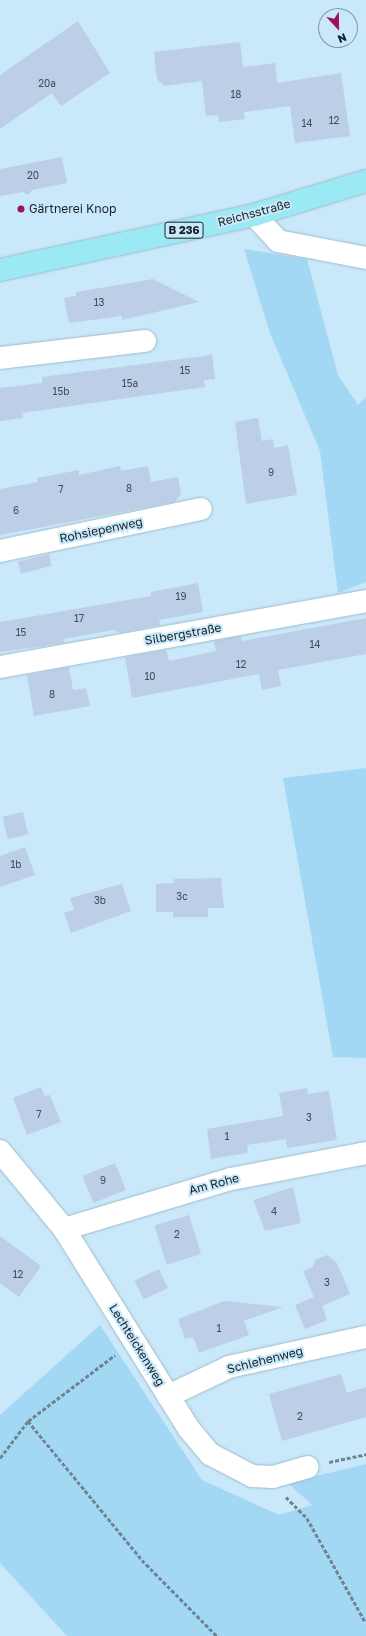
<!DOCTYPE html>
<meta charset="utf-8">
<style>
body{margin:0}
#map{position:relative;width:366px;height:1636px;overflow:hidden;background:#c9e8f9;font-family:"Golos Text",sans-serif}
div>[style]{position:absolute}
.green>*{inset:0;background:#a3d8f4}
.building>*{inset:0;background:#bccfe7;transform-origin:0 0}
.path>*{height:2.5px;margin-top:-1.25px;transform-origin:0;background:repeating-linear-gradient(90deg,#708591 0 4px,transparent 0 6px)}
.roads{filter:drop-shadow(0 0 1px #9dbbcb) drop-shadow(0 0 1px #9dbbcb)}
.minor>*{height:22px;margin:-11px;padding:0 11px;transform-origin:11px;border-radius:11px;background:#fff}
.major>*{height:22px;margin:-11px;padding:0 11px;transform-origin:11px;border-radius:11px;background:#9ae9f3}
.dots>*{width:11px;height:11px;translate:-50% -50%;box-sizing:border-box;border:2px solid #c9e8f9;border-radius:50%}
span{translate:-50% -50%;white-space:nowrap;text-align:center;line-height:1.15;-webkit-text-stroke:4px #c9e8f9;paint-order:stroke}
.number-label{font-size:10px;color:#404d58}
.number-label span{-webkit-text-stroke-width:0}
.shield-label span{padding:1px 3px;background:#c9e8f9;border:1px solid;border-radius:3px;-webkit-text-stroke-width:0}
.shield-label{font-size:11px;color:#162228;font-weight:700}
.poi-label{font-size:12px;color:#162228}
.left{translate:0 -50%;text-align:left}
.street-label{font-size:12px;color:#162228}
.north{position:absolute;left:318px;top:8px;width:40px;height:40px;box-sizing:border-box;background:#c9e8f9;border:1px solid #8199a5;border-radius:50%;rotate:158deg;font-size:11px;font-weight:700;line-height:16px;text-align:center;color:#162228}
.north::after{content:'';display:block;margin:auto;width:14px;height:18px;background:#9b1161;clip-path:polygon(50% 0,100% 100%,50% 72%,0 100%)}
</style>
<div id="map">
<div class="green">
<i style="clip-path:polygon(244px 249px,307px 259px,338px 375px,358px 405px,366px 397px,366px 582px,338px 593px,320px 451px,270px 333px)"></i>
<i style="clip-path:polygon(366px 768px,366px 1058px,333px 1057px,283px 778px)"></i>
<i style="clip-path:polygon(100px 1325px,202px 1480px,279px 1515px,312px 1505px,288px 1483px,366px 1464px,366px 1636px,67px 1636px,0 1563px,0 1415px)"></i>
</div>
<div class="building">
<i style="clip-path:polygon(78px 21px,110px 73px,61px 106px,52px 93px,0 129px,0 75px)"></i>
<i style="clip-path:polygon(240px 42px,243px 67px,275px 63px,277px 83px,341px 73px,350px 136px,295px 143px,290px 106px,244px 112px,245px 119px,219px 122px,218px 115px,206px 116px,202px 81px,164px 86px,157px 79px,154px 52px)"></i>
<i style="clip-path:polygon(62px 157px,67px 183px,32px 190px,28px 195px,23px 192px,0 196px,0 169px)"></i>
<i style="clip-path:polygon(153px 279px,199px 302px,122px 320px,122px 316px,69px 323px,64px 298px,76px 296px,76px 292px)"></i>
<i style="clip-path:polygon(212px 355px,215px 379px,204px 380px,205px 387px,22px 413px,23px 418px,0 421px,0 388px,42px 383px,42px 377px)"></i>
<i style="clip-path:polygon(258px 418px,262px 441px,273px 439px,274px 448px,288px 445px,297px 495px,246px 504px,235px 422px)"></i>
<i style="clip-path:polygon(120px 466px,121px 471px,148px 466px,151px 482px,178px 477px,181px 494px,175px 502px,0 535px,0 489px,38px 482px,37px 478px,79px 470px,79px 475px)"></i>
<i style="left:49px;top:554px;width:12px;height:32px;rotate:76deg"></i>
<i style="clip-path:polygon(198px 583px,203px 612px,159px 620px,160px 625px,120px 633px,114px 630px,64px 639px,64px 643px,0 652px,0 622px,151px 596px,151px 592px)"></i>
<i style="clip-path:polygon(366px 618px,366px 654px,278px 670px,281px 686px,262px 690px,259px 674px,132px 698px,125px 657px,166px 650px,169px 661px,216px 651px,214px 641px,241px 636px,242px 641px)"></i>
<i style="clip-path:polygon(69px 667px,73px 690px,86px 688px,90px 706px,34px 716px,27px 675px)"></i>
<i style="left:23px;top:812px;width:23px;height:21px;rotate:77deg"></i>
<i style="clip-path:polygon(25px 847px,35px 875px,0 887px,0 856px)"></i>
<i style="clip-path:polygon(221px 878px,224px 908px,208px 908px,208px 917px,173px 917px,173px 912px,156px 912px,156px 884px,174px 883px,174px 879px)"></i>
<i style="clip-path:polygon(122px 884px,131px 911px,71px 933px,64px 913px,74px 910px,70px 898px)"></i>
<i style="clip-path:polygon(41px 1087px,45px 1096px,50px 1095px,61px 1122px,27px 1135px,13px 1098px)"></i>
<i style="clip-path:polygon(307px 1088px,308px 1094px,329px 1091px,337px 1140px,287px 1148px,286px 1139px,247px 1145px,248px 1153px,211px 1159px,207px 1129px,283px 1116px,279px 1093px)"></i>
<i style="left:115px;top:1163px;width:29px;height:35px;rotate:68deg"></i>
<i style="clip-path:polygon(293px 1187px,301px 1223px,265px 1231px,253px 1200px)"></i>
<i style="left:189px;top:1215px;width:41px;height:36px;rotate:73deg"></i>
<i style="clip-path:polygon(0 1236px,41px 1266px,19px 1297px,0 1283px)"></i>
<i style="clip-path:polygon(327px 1255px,337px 1263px,350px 1294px,322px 1306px,327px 1320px,305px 1329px,295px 1305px,314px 1297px,303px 1271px,313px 1267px,315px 1260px)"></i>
<i style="left:159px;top:1269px;width:21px;height:27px;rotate:65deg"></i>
<i style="clip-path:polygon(224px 1301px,283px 1307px,244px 1321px,249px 1335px,199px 1353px,193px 1337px,185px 1339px,178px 1319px)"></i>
<i style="clip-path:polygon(341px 1374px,347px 1393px,366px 1387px,366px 1417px,282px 1441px,269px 1394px)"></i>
</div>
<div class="path">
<i style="left:28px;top:1421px;width:109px;rotate:-37.2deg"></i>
<i style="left:0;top:1458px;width:46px;rotate:-52.9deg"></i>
<i style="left:28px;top:1421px;width:180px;rotate:50.6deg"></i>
<i style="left:142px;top:1560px;width:107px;rotate:45.4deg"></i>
<i style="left:329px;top:1462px;width:38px;rotate:-12deg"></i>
<i style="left:286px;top:1497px;width:30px;rotate:45deg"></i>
<i style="left:307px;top:1518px;width:120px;rotate:60.7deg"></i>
</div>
<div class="roads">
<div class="minor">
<i style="left:254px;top:215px;width:35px;rotate:47deg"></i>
<i style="left:278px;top:241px;width:90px;rotate:10.9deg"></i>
<i style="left:0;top:358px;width:146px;rotate:-6.7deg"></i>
<i style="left:0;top:551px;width:205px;rotate:-11.8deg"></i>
<i style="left:0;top:667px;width:372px;rotate:-10.2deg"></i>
<i style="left:0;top:1151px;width:101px;rotate:50.6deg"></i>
<i style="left:64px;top:1229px;width:236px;rotate:58deg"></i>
<i style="left:189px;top:1429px;width:33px;rotate:50deg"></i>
<i style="left:210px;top:1454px;width:47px;rotate:27.6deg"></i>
<i style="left:252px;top:1476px;width:21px;rotate:3deg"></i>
<i style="left:273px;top:1477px;width:36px;rotate:-16deg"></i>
<i style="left:64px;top:1229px;width:174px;rotate:-16.7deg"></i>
<i style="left:231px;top:1179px;width:137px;rotate:-10.9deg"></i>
<i style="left:168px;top:1396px;width:68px;rotate:-25.4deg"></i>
<i style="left:229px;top:1367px;width:140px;rotate:-12.4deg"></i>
</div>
<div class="major">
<i style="left:0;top:270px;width:260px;rotate:-12.2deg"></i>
<i style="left:254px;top:215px;width:117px;rotate:-16.9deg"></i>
</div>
</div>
<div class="dots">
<i style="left:21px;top:209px;background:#9b1161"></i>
</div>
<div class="number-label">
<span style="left:47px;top:84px">20a</span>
<span style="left:236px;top:95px">18</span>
<span style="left:334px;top:121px">12</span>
<span style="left:307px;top:124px">14</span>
<span style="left:33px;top:176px">20</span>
<span style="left:99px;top:303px">13</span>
<span style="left:185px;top:371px">15</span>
<span style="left:130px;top:384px">15a</span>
<span style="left:61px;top:392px">15b</span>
<span style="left:271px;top:473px">9</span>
<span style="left:129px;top:489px">8</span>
<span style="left:61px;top:490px">7</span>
<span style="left:16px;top:511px">6</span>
<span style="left:181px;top:597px">19</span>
<span style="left:79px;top:619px">17</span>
<span style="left:21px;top:633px">15</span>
<span style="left:315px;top:645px">14</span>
<span style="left:241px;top:665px">12</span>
<span style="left:150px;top:677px">10</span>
<span style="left:52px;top:695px">8</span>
<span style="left:16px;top:865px">1b</span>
<span style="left:182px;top:897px">3c</span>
<span style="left:100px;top:901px">3b</span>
<span style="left:39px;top:1115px">7</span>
<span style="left:309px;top:1118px">3</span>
<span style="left:227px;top:1137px">1</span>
<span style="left:103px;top:1181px">9</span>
<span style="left:274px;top:1212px">4</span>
<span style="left:177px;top:1235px">2</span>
<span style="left:18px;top:1275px">12</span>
<span style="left:327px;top:1283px">3</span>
<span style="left:219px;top:1329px">1</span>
<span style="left:300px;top:1417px">2</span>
</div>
<div class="shield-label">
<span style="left:184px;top:230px">B 236</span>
</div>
<div class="poi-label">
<span class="left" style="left:29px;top:209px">Gärtnerei Knop</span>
</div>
<div class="street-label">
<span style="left:254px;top:213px;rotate:-15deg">Reichsstraße</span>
<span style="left:101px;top:530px;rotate:-12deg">Rohsiepenweg</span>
<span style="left:183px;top:634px;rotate:-10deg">Silbergstraße</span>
<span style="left:214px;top:1184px;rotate:-15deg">Am Rohe</span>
<span style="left:137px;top:1345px;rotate:58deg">Lechteickenweg</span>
<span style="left:265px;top:1360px;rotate:-14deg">Schlehenweg</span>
</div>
<div class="north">N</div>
</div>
